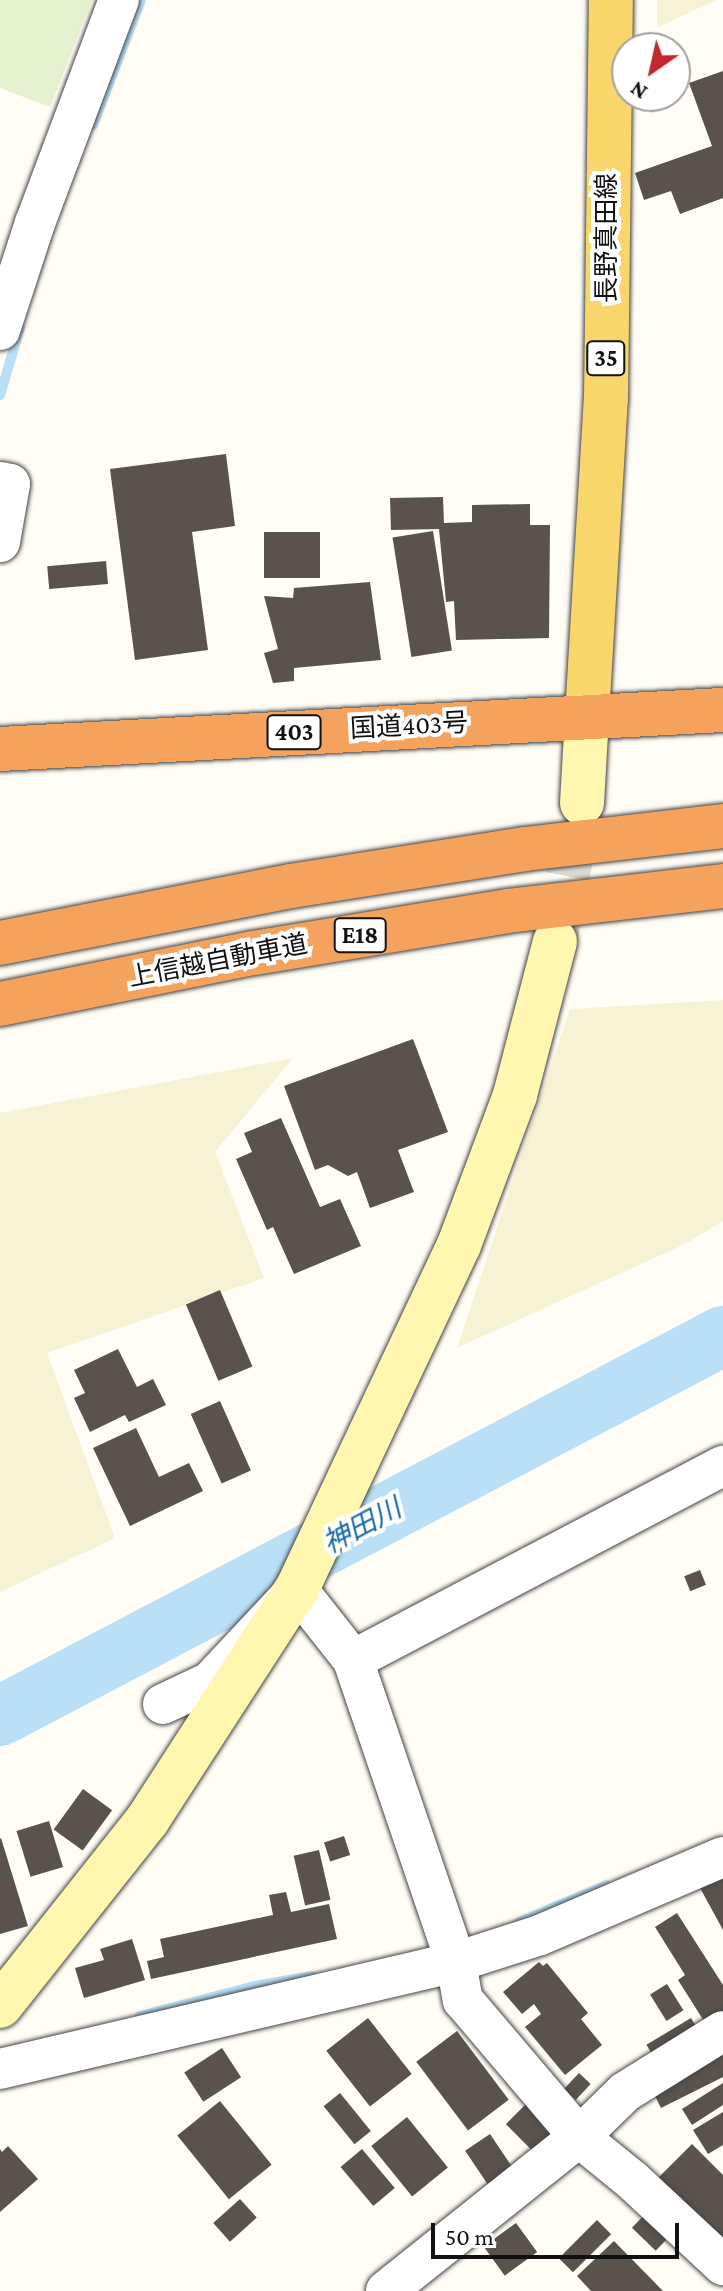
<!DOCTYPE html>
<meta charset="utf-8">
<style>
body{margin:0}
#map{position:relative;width:723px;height:2291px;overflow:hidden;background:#fffdf5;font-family:"Crimson Pro","Noto Sans JP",serif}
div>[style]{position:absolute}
.farmland>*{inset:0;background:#f6f3d4}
.pitch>*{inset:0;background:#e6f2cf}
.stream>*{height:10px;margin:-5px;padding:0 5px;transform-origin:5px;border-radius:5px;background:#b9e0f7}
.river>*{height:60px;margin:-30px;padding:0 30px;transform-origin:30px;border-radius:30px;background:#b9e0f7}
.building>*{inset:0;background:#5a524d;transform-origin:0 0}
.secondary-tunnel>*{height:44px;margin-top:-22px;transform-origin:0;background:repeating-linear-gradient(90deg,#dbdad3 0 44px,transparent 0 66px)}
.roads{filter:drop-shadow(0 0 2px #444) drop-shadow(0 0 2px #444)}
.street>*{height:40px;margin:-20px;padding:0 20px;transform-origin:20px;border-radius:20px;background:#fff}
.secondary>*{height:44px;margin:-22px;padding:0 22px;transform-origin:22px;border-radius:22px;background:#fff6b0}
.primary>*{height:44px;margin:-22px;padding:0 22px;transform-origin:22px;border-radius:22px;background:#f9d66b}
.highway>*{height:44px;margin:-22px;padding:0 22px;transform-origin:22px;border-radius:22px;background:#f5a25d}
span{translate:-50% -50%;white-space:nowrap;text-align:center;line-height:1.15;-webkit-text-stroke:8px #fff;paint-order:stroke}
.shield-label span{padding:2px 6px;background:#fff;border:2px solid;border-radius:6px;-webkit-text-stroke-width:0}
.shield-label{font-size:24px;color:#111;font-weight:700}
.street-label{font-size:26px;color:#111}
.water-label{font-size:28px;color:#1768a6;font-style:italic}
.north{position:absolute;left:611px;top:32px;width:80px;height:80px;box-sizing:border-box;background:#fff;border:2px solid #a0a0a0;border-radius:50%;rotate:214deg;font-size:22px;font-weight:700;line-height:32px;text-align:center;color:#111}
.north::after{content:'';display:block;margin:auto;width:28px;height:36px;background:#c4262e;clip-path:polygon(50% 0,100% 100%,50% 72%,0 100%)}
.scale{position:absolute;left:431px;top:2223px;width:248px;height:36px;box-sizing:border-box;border:4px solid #111;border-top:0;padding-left:10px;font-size:24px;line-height:28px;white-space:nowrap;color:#111;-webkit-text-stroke:6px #fff;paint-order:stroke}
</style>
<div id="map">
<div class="farmland">
<i style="clip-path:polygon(657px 0,716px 0,657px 28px)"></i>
<i style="clip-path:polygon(723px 1000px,723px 1221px,685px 1244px,457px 1348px,570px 1009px)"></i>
<i style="clip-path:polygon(293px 1058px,215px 1152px,264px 1278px,47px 1353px,115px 1538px,0 1592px,0 1113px)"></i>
</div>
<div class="pitch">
<i style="clip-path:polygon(0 0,92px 0,50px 107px,0 88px)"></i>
</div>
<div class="stream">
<i style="left:93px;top:125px;width:134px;rotate:-69deg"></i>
<i style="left:0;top:395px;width:70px;rotate:-73.4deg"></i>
<i style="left:519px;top:1922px;width:95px;rotate:-22.8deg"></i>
<i style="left:140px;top:2016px;width:118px;rotate:-14.7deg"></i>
<i style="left:254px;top:1986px;width:59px;rotate:-9.8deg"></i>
</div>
<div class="river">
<i style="left:0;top:1716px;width:817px;rotate:-27.73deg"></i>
</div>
<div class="building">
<i style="clip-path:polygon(723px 71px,723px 198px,680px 214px,671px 191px,644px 200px,635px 173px,712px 146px,689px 83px)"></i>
<i style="clip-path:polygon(226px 454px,235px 526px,192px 532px,208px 650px,135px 660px,110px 469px)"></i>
<i style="clip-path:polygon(443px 497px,444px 523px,472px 522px,472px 505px,530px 504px,530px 525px,550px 525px,549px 638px,456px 640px,454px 601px,446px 602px,439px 529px,391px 530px,390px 498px)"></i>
<i style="left:433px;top:531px;width:121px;height:41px;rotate:81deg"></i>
<i style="left:264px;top:532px;width:56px;height:46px"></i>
<i style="left:106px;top:561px;width:23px;height:59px;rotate:85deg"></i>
<i style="clip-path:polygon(370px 582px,381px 660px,294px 668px,294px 681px,273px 683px,264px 653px,278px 649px,264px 596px,293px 598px,294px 588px)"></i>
<i style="clip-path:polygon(413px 1039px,448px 1132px,398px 1150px,414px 1192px,370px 1208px,357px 1172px,348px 1176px,328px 1165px,315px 1170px,284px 1086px)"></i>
<i style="clip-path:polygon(281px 1118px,320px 1207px,340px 1199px,361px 1246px,294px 1274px,273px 1227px,267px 1230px,236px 1159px,252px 1152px,244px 1133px)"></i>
<i style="left:220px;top:1290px;width:83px;height:37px;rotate:67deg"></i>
<i style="clip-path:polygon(118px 1349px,137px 1387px,153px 1379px,166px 1405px,129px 1422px,125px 1415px,90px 1432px,74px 1398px,85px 1393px,74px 1370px)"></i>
<i style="left:220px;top:1401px;width:76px;height:32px;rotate:66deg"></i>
<i style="clip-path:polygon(136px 1428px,159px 1477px,189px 1463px,203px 1491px,130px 1526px,93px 1448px)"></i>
<i style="left:700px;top:1570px;width:16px;height:17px;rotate:68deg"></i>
<i style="left:83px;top:1789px;width:36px;height:50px;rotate:36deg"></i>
<i style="left:49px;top:1821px;width:48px;height:34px;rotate:73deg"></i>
<i style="left:344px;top:1836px;width:20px;height:21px;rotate:72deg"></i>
<i style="clip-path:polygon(1px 1838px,28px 1926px,0 1934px,0 1839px)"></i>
<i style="left:319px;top:1850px;width:51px;height:26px;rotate:77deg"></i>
<i style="clip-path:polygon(723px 1873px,723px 1930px,699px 1886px)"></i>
<i style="clip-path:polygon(286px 1892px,291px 1912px,329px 1904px,337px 1939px,151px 1979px,147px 1961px,164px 1957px,160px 1939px,273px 1915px,269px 1895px)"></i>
<i style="clip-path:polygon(677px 1913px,723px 1985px,723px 2020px,709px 2029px,678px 1980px,685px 1975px,655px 1927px)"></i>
<i style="clip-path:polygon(132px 1939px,145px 1980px,84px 1998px,75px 1968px,104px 1960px,100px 1949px)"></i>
<i style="clip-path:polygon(539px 1962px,543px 1966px,547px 1963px,588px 2013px,581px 2019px,602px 2045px,565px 2075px,525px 2027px,541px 2014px,534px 2004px,522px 2014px,503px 1992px)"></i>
<i style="left:667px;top:1984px;width:31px;height:20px;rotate:58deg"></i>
<i style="left:368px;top:2018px;width:71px;height:53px;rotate:52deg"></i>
<i style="left:691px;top:2018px;width:21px;height:52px;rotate:59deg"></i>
<i style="left:457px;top:2031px;width:86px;height:51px;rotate:53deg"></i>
<i style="left:222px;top:2048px;width:35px;height:45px;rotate:57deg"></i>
<i style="clip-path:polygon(723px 2049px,723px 2077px,661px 2108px,650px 2086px)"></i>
<i style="left:579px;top:2073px;width:16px;height:22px;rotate:43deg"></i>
<i style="clip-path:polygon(723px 2083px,723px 2105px,692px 2125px,682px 2109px)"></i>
<i style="left:340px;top:2093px;width:49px;height:21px;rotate:51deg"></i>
<i style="left:532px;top:2098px;width:45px;height:37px;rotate:45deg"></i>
<i style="left:220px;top:2101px;width:82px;height:55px;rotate:51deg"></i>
<i style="clip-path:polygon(723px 2112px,723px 2145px,708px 2154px,693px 2130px)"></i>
<i style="left:407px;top:2117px;width:65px;height:46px;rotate:51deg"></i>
<i style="left:490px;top:2134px;width:40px;height:30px;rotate:56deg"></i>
<i style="clip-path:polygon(692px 2144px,723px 2175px,723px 2253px,653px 2183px)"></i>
<i style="clip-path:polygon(8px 2146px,38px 2179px,0 2212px,0 2149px,2px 2152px)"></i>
<i style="left:362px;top:2149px;width:51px;height:28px;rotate:50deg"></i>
<i style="left:240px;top:2199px;width:25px;height:36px;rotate:48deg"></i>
<i style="left:650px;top:2209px;width:33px;height:26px;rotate:44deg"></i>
<i style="left:597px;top:2220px;width:20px;height:54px;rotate:45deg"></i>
<i style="left:516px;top:2223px;width:36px;height:40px;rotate:54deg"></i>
<i style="clip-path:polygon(614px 2241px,663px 2291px,591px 2291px,577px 2276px)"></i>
</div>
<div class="secondary-tunnel">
<i style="left:555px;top:941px;width:137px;rotate:-79.1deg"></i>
</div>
<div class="roads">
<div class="street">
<i style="left:0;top:330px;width:113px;rotate:-71.9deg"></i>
<i style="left:35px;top:223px;width:238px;rotate:-69.4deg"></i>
<i style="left:0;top:482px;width:10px;rotate:11deg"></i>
<i style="left:10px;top:484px;width:59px;rotate:99.8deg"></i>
<i style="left:353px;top:1660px;width:418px;rotate:-27.7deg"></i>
<i style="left:163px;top:1704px;width:52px;rotate:-25.1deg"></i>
<i style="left:210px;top:1682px;width:127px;rotate:-46.9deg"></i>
<i style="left:297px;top:1589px;width:90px;rotate:51.7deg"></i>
<i style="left:353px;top:1660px;width:319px;rotate:71.2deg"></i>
<i style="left:456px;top:1962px;width:39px;rotate:80deg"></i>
<i style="left:463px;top:2000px;width:180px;rotate:49.7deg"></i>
<i style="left:579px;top:2137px;width:68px;rotate:39.1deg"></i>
<i style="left:632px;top:2180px;width:125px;rotate:43deg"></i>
<i style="left:0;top:2069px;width:468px;rotate:-13.2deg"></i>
<i style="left:456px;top:1962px;width:88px;rotate:-17.8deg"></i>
<i style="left:540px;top:1935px;width:199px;rotate:-23.1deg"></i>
<i style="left:386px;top:2291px;width:247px;rotate:-38.6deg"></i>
<i style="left:579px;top:2137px;width:64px;rotate:-44.4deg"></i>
<i style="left:625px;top:2092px;width:115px;rotate:-31.9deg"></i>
</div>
<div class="secondary">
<i style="left:582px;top:803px;width:87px;rotate:-86.7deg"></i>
<i style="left:0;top:2006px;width:238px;rotate:-51.6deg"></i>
<i style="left:148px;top:1819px;width:274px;rotate:-57.1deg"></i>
<i style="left:297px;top:1589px;width:380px;rotate:-64.8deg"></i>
<i style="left:459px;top:1245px;width:160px;rotate:-69.5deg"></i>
<i style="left:515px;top:1095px;width:159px;rotate:-75.4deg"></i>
</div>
<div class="primary">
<i style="left:587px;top:716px;width:318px;rotate:-86.6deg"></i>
<i style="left:606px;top:399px;width:399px;rotate:-89.3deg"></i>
</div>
<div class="highway">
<i style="left:0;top:749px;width:724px;rotate:-3.09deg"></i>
<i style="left:0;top:943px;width:297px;rotate:-11.1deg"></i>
<i style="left:291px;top:886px;width:237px;rotate:-9deg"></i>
<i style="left:525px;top:849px;width:199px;rotate:-6.6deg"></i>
<i style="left:0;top:1004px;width:259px;rotate:-11.4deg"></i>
<i style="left:254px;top:953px;width:256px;rotate:-9.4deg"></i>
<i style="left:507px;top:911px;width:217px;rotate:-6.6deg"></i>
</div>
</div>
<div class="shield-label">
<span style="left:606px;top:358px">35</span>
<span style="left:294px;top:732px">403</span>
<span style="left:360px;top:935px">E18</span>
</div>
<div class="street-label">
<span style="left:607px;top:238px;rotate:-90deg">長野真田線</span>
<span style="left:409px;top:726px;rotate:-3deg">国道403号</span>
<span style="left:218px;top:961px;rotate:-11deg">上信越自動車道</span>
</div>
<div class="water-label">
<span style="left:362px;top:1526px;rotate:-28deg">神田川</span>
</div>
<div class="north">N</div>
<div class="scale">50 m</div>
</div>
